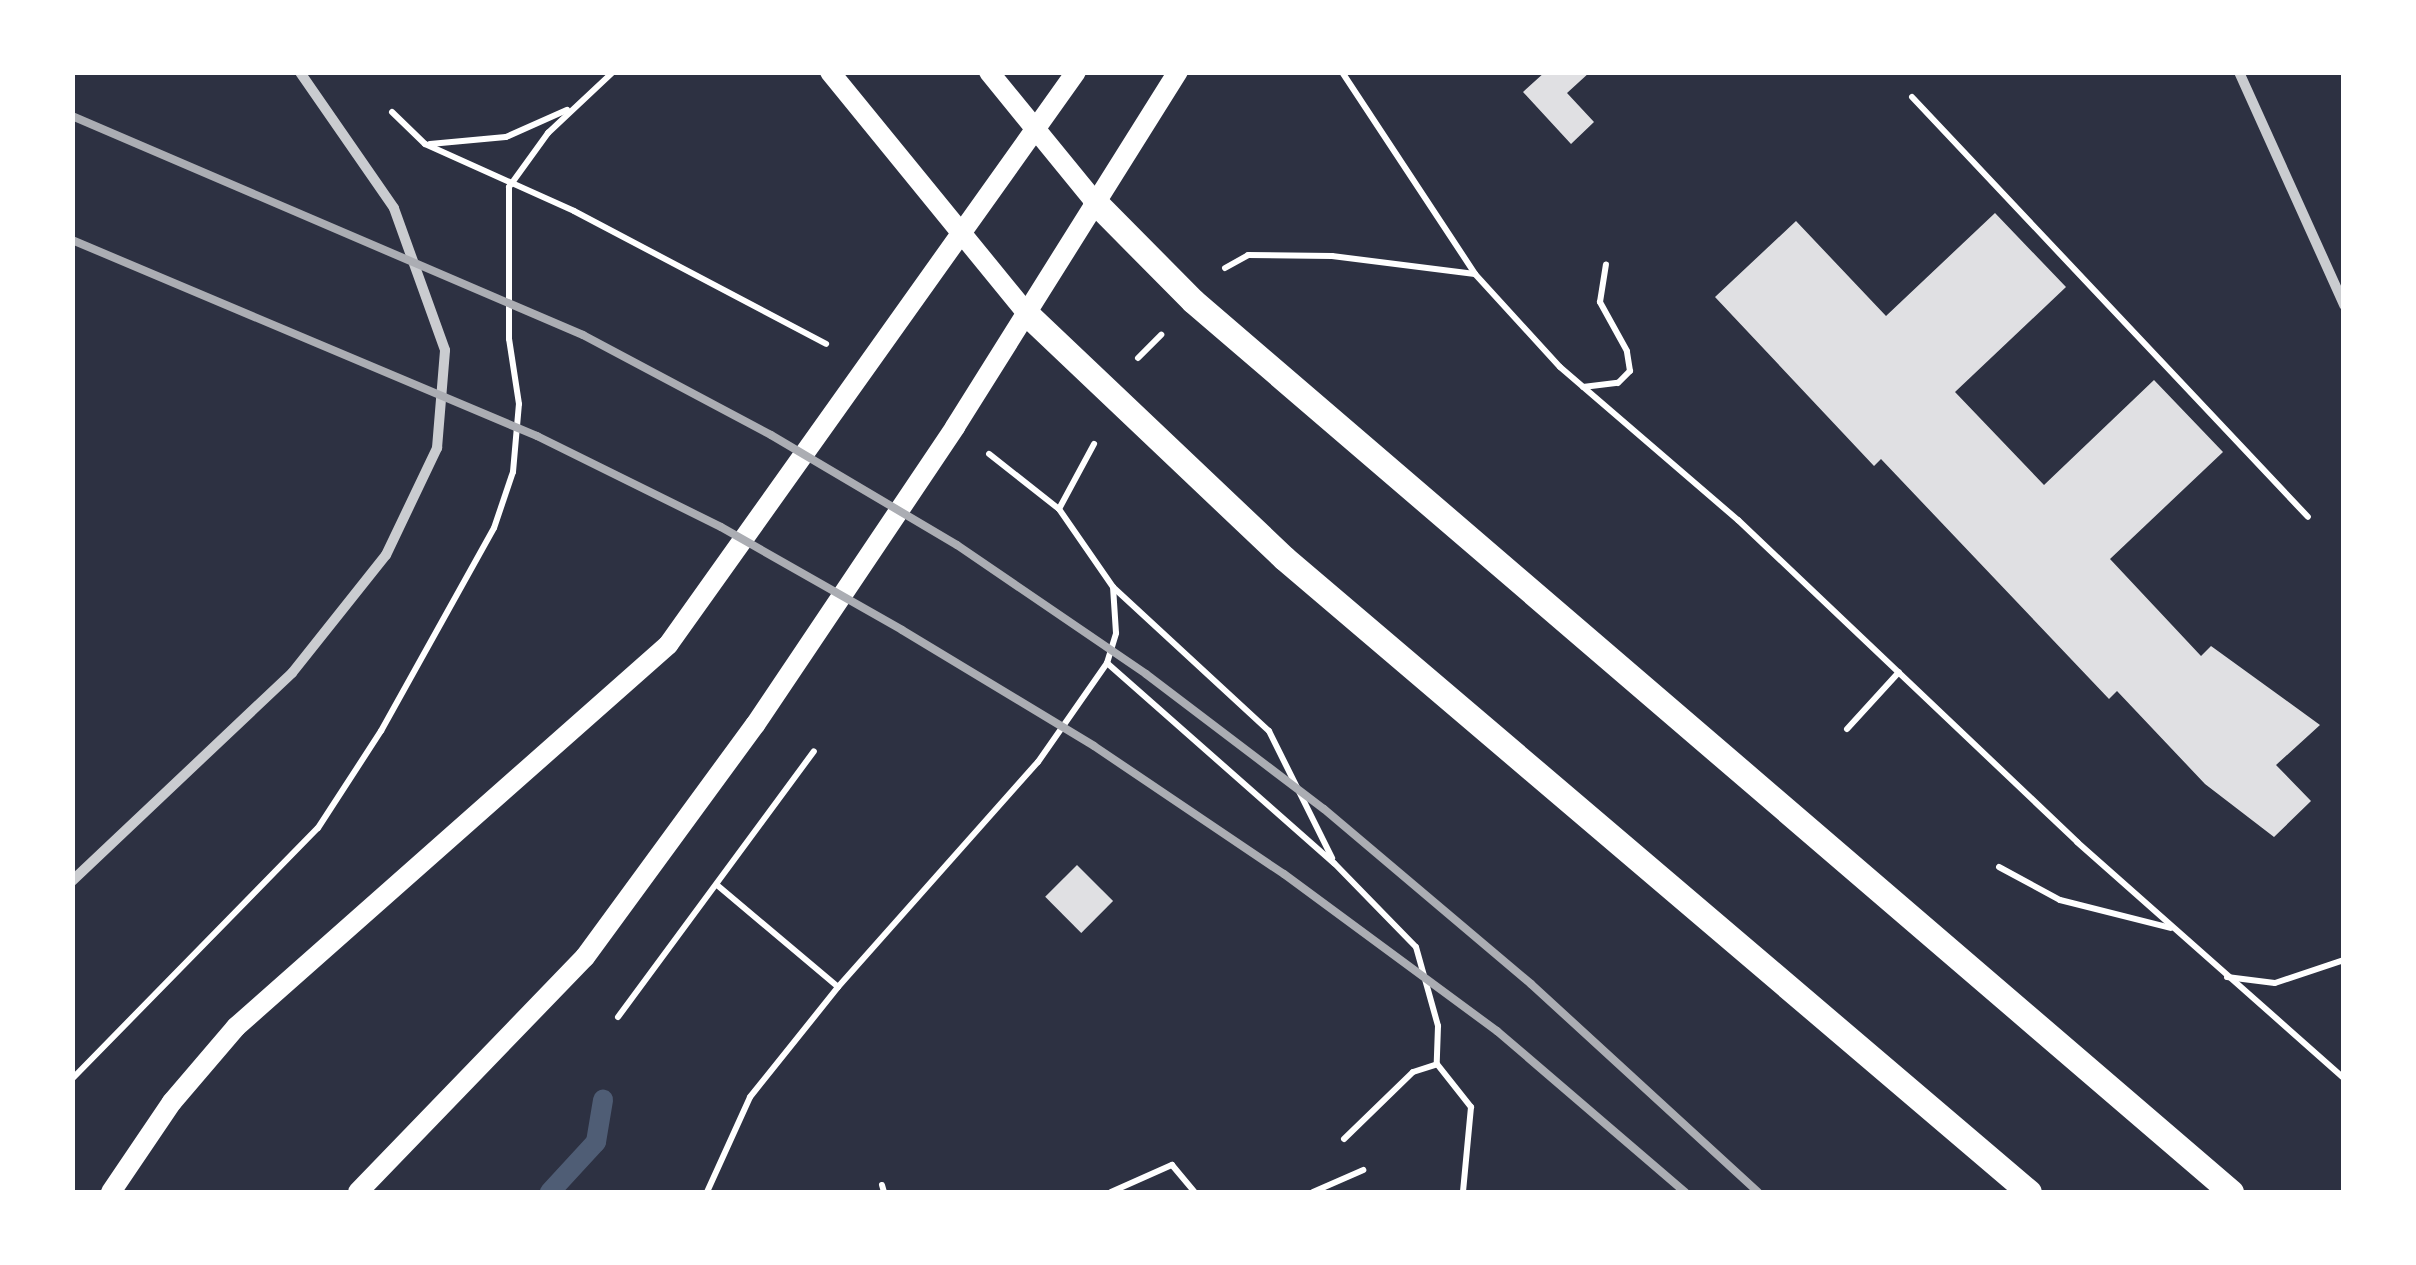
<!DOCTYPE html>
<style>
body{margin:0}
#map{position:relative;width:2416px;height:1265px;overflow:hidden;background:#2d3142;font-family:Barlow,sans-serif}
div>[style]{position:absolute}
.stream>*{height:20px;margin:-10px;padding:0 10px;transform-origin:10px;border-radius:10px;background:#4f5d75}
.building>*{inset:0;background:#e0e0e3;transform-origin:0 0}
.path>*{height:6px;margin:-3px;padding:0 3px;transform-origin:3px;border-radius:3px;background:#fff}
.minor>*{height:10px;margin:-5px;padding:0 5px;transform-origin:5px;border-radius:5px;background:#caccd0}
.secondary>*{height:20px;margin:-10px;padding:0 10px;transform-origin:10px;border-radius:10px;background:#fff}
.primary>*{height:25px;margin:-12.5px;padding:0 12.5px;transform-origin:12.5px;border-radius:12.5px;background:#fff}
.rail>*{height:8px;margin:-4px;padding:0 4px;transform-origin:4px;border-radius:4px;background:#abadb3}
span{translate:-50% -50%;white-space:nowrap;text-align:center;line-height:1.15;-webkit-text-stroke:9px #fff;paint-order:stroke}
.frame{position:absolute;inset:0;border:75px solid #fff;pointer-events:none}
</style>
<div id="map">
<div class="stream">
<i style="left:550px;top:1192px;width:68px;rotate:-47.4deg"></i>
<i style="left:596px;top:1142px;width:43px;rotate:-80.5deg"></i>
</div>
<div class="building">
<i style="clip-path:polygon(1545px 72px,1590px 72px,1567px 93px,1594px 122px,1571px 144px,1523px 92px)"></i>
<i style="clip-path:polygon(1995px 213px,2066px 287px,1955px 392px,2044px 485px,2154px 380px,2223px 452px,2110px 559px,2201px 656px,2211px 646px,2320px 725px,2276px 765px,2311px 801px,2274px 837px,2205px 784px,2117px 691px,2109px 699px,1881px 459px,1874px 466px,1715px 297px,1796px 221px,1886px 316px)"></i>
<i style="left:1077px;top:865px;width:51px;height:45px;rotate:45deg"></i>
</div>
<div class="path">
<i style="left:1342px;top:72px;width:242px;rotate:56.6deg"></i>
<i style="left:1475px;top:274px;width:126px;rotate:47.6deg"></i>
<i style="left:1560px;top:367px;width:235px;rotate:40.7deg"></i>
<i style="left:1738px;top:520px;width:468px;rotate:43.5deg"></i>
<i style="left:2077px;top:842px;width:356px;rotate:41.5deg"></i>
<i style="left:1912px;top:97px;width:577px;rotate:46.68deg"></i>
<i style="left:392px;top:112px;width:46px;rotate:44.1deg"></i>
<i style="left:425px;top:144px;width:163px;rotate:24.2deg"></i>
<i style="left:574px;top:211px;width:285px;rotate:27.8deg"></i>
<i style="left:430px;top:144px;width:76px;rotate:-5.3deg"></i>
<i style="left:506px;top:137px;width:67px;rotate:-23.9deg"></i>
<i style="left:1225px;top:268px;width:26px;rotate:-29deg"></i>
<i style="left:1248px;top:255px;width:84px;rotate:0.7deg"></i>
<i style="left:1332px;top:256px;width:144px;rotate:7.2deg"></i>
<i style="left:1138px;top:358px;width:33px;rotate:-45deg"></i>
<i style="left:1583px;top:387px;width:35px;rotate:-7deg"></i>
<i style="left:1618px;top:383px;width:17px;rotate:-45deg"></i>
<i style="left:1630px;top:371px;width:20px;rotate:-99deg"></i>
<i style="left:1627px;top:351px;width:56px;rotate:-118.9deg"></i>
<i style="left:1600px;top:302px;width:38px;rotate:-81deg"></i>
<i style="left:1059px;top:509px;width:74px;rotate:-61.7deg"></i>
<i style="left:1114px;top:588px;width:211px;rotate:42.7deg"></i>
<i style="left:1269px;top:731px;width:142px;rotate:63.6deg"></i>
<i style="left:1107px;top:663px;width:303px;rotate:41.4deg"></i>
<i style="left:1334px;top:863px;width:117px;rotate:45.7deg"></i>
<i style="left:1416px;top:947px;width:82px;rotate:74.4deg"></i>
<i style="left:1438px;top:1026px;width:38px;rotate:92deg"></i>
<i style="left:1437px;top:1064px;width:55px;rotate:51.7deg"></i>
<i style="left:1471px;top:1107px;width:85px;rotate:95.4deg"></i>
<i style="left:1847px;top:729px;width:77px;rotate:-47.6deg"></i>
<i style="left:1999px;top:867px;width:69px;rotate:28.4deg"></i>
<i style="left:2060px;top:900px;width:114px;rotate:14.2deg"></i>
<i style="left:717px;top:885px;width:158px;rotate:40.1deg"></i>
<i style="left:2227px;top:977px;width:48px;rotate:7.1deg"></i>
<i style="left:2275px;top:983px;width:73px;rotate:-18.4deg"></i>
<i style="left:618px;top:1017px;width:330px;rotate:-53.6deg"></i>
<i style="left:72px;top:1079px;width:351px;rotate:-45.6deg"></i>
<i style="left:318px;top:828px;width:116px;rotate:-57deg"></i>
<i style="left:381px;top:731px;width:232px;rotate:-60.9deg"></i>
<i style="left:494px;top:528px;width:59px;rotate:-71.3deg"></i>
<i style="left:513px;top:472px;width:68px;rotate:-85deg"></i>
<i style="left:519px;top:404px;width:66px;rotate:-98.7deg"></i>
<i style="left:509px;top:339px;width:152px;rotate:-90deg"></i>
<i style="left:509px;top:187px;width:67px;rotate:-54.2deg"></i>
<i style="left:548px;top:133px;width:89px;rotate:-43.2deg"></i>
<i style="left:1344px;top:1139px;width:96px;rotate:-44.2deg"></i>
<i style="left:1413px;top:1072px;width:25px;rotate:-18deg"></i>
<i style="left:882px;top:1185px;width:7px;rotate:74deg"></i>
<i style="left:707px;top:1192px;width:104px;rotate:-65.6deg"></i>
<i style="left:750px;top:1097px;width:141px;rotate:-51.3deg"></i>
<i style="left:838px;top:987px;width:301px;rotate:-48.4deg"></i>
<i style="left:1038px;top:762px;width:121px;rotate:-55.1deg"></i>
<i style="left:1107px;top:663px;width:31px;rotate:-73deg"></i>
<i style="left:1116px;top:633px;width:46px;rotate:-93.7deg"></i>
<i style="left:1113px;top:587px;width:95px;rotate:-124.7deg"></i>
<i style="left:1059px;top:509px;width:89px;rotate:-141.8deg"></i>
<i style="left:1111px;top:1192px;width:67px;rotate:-23.9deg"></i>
<i style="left:1172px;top:1165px;width:35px;rotate:50deg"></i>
<i style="left:1313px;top:1192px;width:55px;rotate:-23.7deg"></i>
</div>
<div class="minor">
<i style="left:2239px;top:72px;width:256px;rotate:65.7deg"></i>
<i style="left:72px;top:881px;width:303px;rotate:-43.4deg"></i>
<i style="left:292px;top:673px;width:151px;rotate:-51.5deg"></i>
<i style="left:386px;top:555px;width:119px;rotate:-64.5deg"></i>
<i style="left:437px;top:448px;width:98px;rotate:-85.3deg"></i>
<i style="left:445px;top:350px;width:151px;rotate:-109.8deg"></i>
<i style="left:394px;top:208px;width:165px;rotate:-124.7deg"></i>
</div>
<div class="secondary">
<i style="left:830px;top:72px;width:313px;rotate:50.8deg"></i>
<i style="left:989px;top:72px;width:168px;rotate:50.8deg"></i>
<i style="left:111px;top:1192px;width:109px;rotate:-55.9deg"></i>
<i style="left:172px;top:1102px;width:99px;rotate:-49.5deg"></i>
<i style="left:236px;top:1027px;width:577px;rotate:-41.49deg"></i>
<i style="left:668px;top:645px;width:703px;rotate:-54.55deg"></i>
<i style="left:358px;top:1192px;width:327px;rotate:-46deg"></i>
<i style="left:585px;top:957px;width:288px;rotate:-53.8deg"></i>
<i style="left:755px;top:725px;width:359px;rotate:-56.1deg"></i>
<i style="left:955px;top:427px;width:419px;rotate:-57.9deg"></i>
</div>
<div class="primary">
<i style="left:1095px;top:202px;width:139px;rotate:45.3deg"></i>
<i style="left:1193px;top:301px;width:1368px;rotate:40.64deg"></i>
<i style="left:1028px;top:315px;width:353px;rotate:43.5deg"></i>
<i style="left:1284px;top:558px;width:978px;rotate:40.4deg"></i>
</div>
<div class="rail">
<i style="left:72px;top:116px;width:556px;rotate:23.2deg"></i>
<i style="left:583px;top:335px;width:213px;rotate:28deg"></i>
<i style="left:771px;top:435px;width:216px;rotate:30.6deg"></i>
<i style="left:957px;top:545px;width:229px;rotate:34.3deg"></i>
<i style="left:1146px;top:674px;width:223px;rotate:37.2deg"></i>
<i style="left:1324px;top:809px;width:271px;rotate:40.2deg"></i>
<i style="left:1531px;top:984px;width:308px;rotate:42.5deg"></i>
<i style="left:72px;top:240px;width:505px;rotate:22.86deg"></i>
<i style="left:537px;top:436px;width:205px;rotate:26.3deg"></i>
<i style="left:721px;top:527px;width:208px;rotate:29.6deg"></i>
<i style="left:902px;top:630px;width:224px;rotate:31.1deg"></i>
<i style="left:1094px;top:746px;width:229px;rotate:34deg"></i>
<i style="left:1284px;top:874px;width:265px;rotate:36.4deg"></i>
<i style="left:1497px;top:1031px;width:248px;rotate:40.6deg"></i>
</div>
<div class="frame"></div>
</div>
